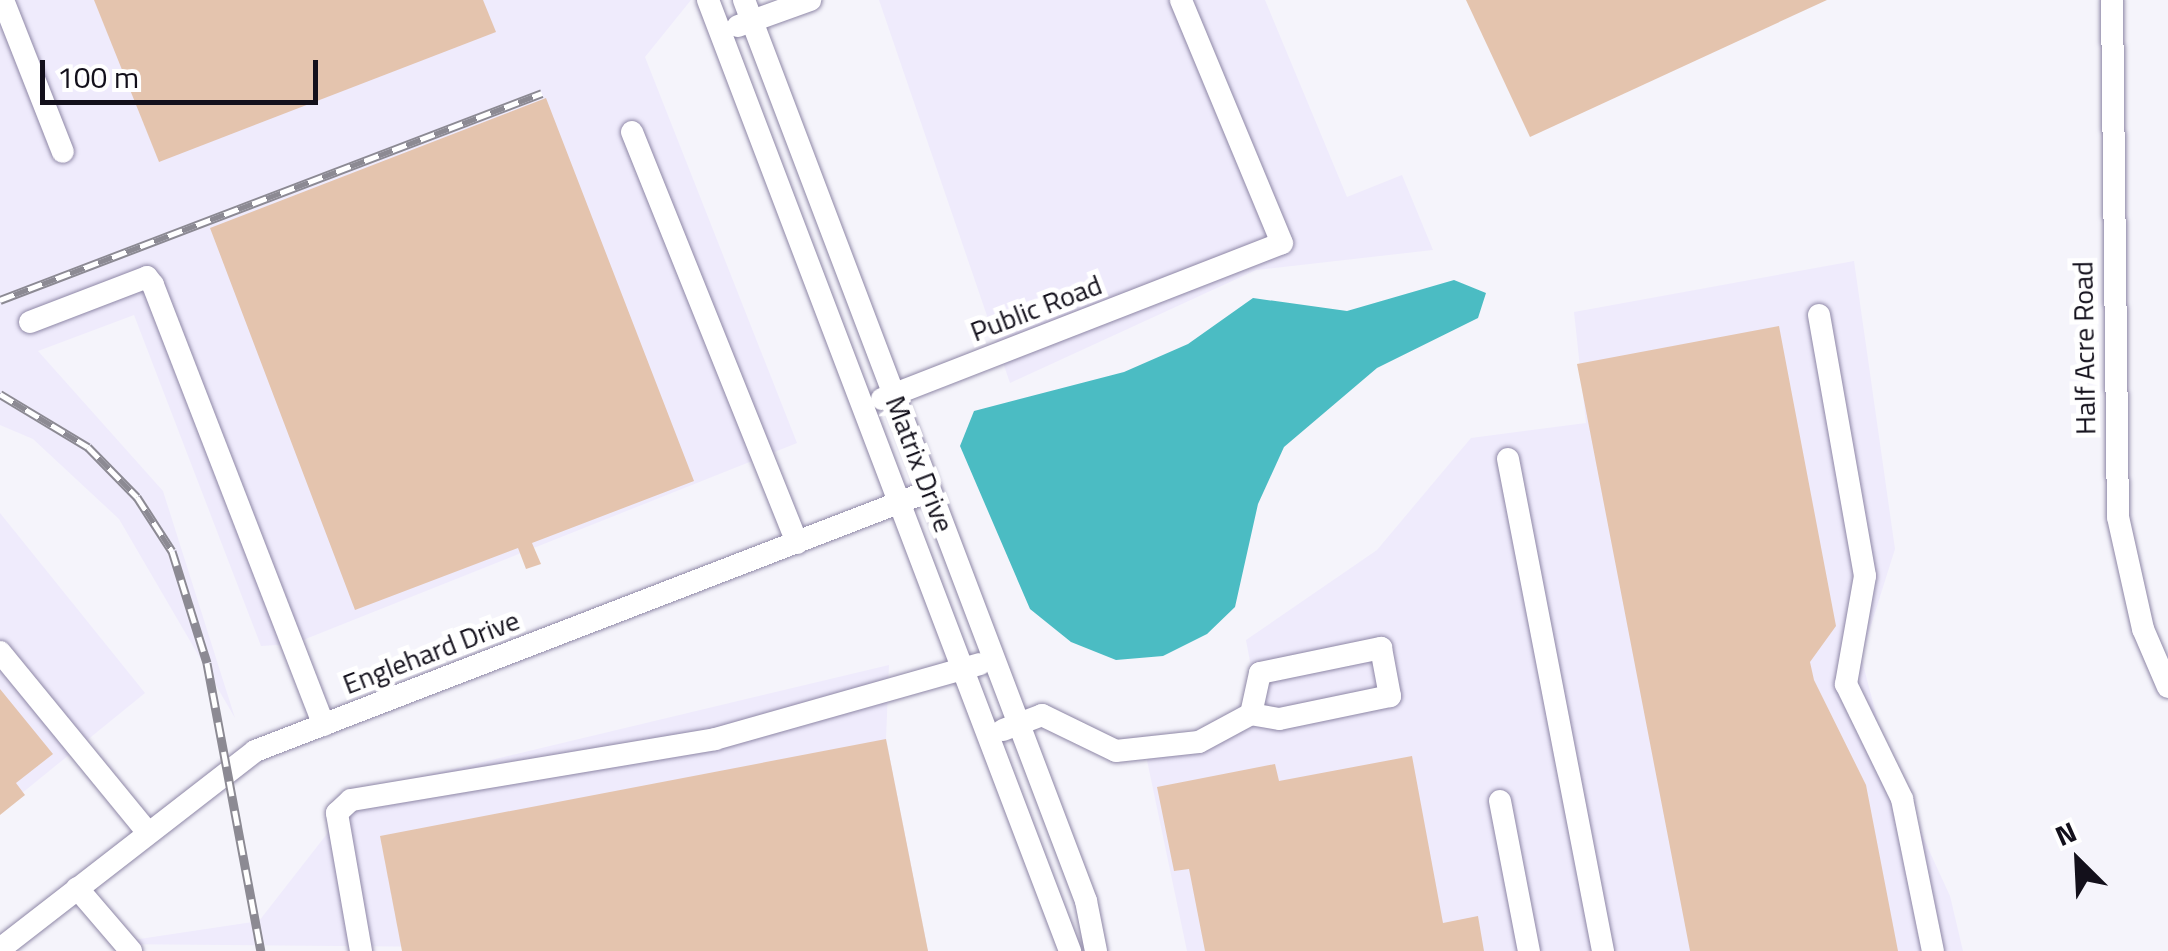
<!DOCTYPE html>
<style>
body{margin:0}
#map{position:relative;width:2168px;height:951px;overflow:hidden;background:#f5f4fb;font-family:"Titillium Web",sans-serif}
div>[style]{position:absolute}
.built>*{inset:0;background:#efebfc}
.water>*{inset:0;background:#4bbcc3}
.building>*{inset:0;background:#e4c4ae}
.roads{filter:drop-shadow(0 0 2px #8e87a6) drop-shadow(0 0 2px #8e87a6)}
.minor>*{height:22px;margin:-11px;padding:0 11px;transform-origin:11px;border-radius:11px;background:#fff}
.rail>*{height:9px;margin-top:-4.5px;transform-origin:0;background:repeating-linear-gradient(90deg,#fff 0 15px,#8c8a93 0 30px);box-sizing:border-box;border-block:2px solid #8c8a93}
span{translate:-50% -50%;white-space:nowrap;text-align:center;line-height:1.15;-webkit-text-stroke:10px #fff;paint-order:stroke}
.street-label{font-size:28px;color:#13101b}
.north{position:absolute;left:2028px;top:811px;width:100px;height:100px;-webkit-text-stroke:8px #fff;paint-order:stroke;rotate:336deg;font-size:28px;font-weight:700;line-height:40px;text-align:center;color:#13101b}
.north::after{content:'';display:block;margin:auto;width:35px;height:45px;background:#13101b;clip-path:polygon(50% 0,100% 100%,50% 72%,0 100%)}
.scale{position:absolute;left:40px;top:60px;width:278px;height:45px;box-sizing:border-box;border:5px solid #13101b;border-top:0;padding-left:12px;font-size:30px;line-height:35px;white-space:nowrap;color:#13101b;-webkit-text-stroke:8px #fff;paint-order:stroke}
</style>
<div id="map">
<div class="built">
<i style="clip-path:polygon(0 0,691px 0,645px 57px,797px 443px,293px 644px,261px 646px,134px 315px,38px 351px,163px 491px,235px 718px,119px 519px,33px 439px,0 425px)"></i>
<i style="clip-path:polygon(879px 0,1265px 0,1347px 197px,1402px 175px,1433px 250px,1256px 270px,1010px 383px)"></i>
<i style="clip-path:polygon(1854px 261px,1895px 549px,1861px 657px,1889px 763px,1950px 896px,1963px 951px,1187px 951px,1144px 746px,1261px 721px,1246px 640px,1377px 550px,1471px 438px,1586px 423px,1574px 312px)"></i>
<i style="clip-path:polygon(0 513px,145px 693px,0 811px)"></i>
<i style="clip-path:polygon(889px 665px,886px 739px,928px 951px,106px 944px,259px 921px,344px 812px,391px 784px)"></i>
</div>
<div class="water">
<i style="clip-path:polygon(1454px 280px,1486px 293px,1478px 318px,1377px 368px,1284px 447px,1258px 504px,1235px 607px,1207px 634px,1163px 656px,1116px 660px,1071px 642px,1030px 609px,960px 446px,974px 411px,1124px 372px,1188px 344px,1253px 298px,1347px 311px)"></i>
</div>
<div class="building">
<i style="clip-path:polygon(94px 0,483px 0,496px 32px,159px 162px)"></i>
<i style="clip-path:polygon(1466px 0,1827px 0,1530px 137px)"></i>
<i style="clip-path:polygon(546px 98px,694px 481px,532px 543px,541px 564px,526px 569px,518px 548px,355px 610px,210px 228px)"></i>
<i style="clip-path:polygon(1779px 326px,1836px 626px,1810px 662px,1814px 680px,1866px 785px,1898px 951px,1690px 951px,1577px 364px)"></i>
<i style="clip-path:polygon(0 689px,53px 754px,16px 783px,25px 795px,0 815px)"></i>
<i style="clip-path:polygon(886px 739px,928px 951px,402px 951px,380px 836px)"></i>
<i style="clip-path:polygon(1412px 756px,1443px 923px,1478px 916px,1484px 951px,1205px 951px,1189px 869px,1174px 871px,1157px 787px,1275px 764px,1279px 781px)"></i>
</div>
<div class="roads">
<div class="minor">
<i style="left:3px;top:0;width:163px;rotate:68.5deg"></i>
<i style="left:708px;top:0;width:1018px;rotate:69.16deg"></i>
<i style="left:744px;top:0;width:964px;rotate:69.21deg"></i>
<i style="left:1086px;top:901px;width:51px;rotate:78.7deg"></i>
<i style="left:2112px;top:0;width:517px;rotate:89.34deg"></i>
<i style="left:2118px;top:517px;width:115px;rotate:77.4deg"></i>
<i style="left:2143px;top:629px;width:63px;rotate:66.7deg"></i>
<i style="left:738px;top:26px;width:77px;rotate:-19.9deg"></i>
<i style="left:632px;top:132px;width:443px;rotate:68.1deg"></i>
<i style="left:1819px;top:315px;width:265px;rotate:80deg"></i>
<i style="left:1865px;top:576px;width:110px;rotate:100deg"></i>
<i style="left:1846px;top:684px;width:128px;rotate:64deg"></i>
<i style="left:1902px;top:799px;width:155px;rotate:78.5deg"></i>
<i style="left:30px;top:322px;width:125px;rotate:-21deg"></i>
<i style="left:147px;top:277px;width:10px;rotate:53deg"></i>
<i style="left:153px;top:285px;width:472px;rotate:68.8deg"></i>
<i style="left:882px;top:399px;width:429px;rotate:-21.3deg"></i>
<i style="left:1282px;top:243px;width:263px;rotate:-112.6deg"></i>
<i style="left:1508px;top:459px;width:501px;rotate:79.07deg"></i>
<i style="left:0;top:652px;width:234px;rotate:50.7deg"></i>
<i style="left:1003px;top:730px;width:42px;rotate:-21deg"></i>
<i style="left:1042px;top:715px;width:82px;rotate:25.9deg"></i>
<i style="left:1116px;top:751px;width:83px;rotate:-6.2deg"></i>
<i style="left:1199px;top:742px;width:59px;rotate:-28.3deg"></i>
<i style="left:1251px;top:714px;width:42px;rotate:-77.6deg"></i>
<i style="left:1260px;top:673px;width:124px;rotate:-11.7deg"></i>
<i style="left:1381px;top:648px;width:49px;rotate:79.4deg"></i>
<i style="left:1390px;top:696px;width:113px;rotate:168.3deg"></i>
<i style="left:1279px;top:719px;width:28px;rotate:-170deg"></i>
<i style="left:1500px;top:801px;width:153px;rotate:79.1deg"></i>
<i style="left:77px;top:888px;width:83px;rotate:49.4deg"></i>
<i style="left:0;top:949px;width:323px;rotate:-37.8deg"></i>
<i style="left:255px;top:751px;width:722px;rotate:-21.09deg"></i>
<i style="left:361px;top:951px;width:140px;rotate:-99.9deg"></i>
<i style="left:337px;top:813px;width:19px;rotate:-43deg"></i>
<i style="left:351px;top:800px;width:369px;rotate:-9.5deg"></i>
<i style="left:715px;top:739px;width:275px;rotate:-15.8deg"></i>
</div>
</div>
<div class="rail">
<i style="left:0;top:300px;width:580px;rotate:-20.9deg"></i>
<i style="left:0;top:394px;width:103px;rotate:31.1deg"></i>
<i style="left:88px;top:447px;width:70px;rotate:45.6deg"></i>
<i style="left:137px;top:497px;width:64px;rotate:57.1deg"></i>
<i style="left:172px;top:551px;width:117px;rotate:72.6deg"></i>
<i style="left:207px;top:663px;width:293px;rotate:79.4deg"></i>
</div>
<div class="street-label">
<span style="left:1036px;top:308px;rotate:-21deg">Public Road</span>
<span style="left:2084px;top:348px;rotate:-91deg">Half Acre Road</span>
<span style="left:920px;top:464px;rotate:69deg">Matrix Drive</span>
<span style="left:431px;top:652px;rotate:-21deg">Englehard Drive</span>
</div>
<div class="north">N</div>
<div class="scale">100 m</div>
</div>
